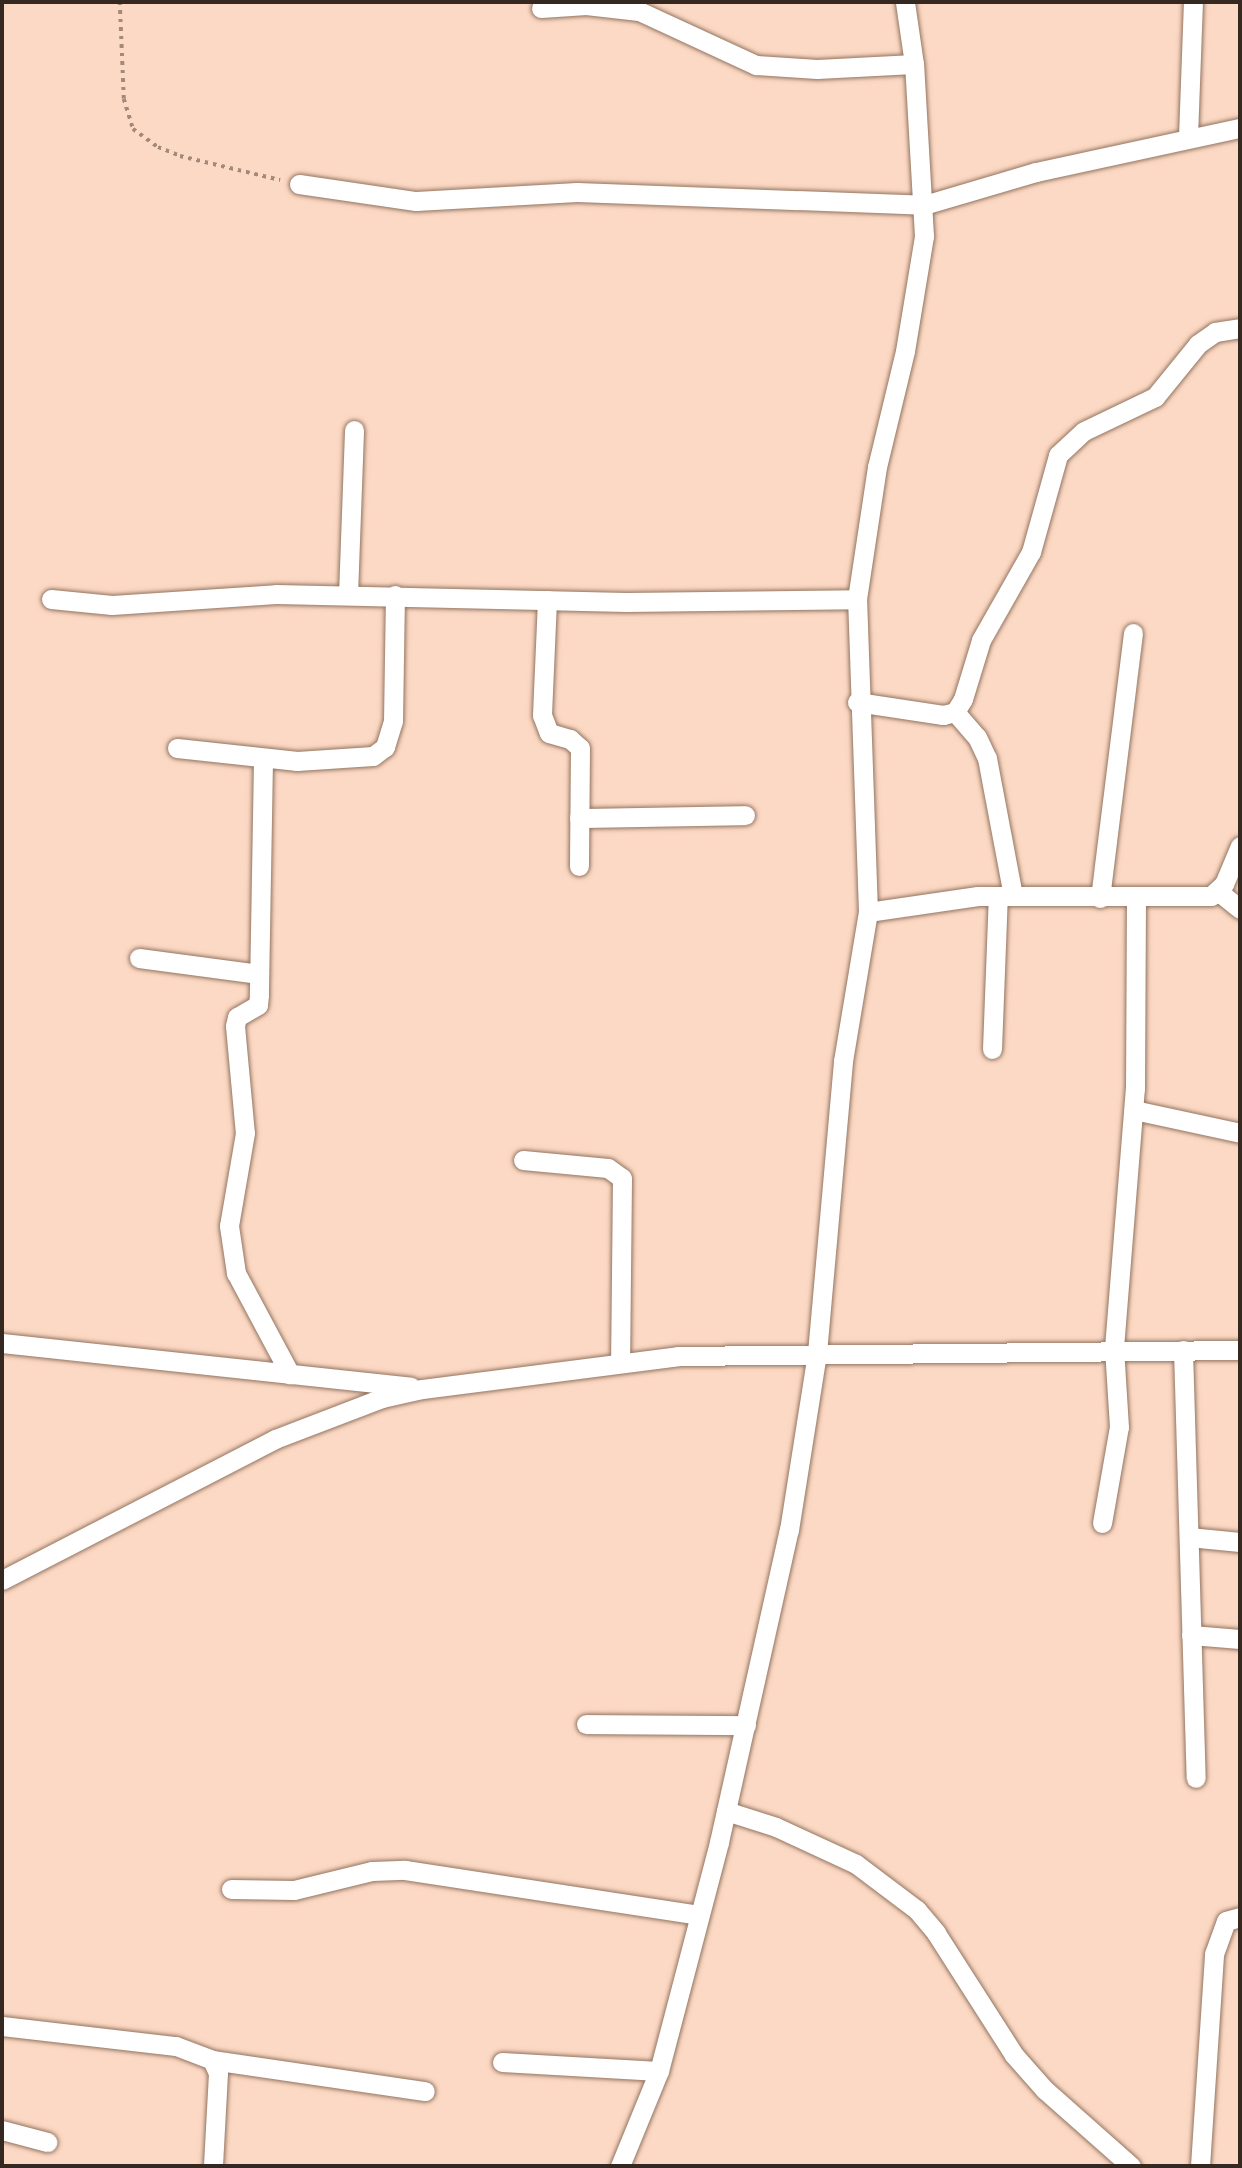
<!DOCTYPE html>
<style>
body{margin:0}
#map{position:relative;width:1242px;height:2168px;overflow:hidden;background:#fcd9c4;font-family:"Fira Sans Condensed",sans-serif}
div>[style]{position:absolute}
.path>*{height:3.5px;margin-top:-1.75px;transform-origin:0;background:repeating-linear-gradient(90deg,#a2897a 0 3.5px,transparent 0 8.5px)}
.roads{filter:drop-shadow(0 0 2px #937460) drop-shadow(0 0 2px #937460)}
.minor>*{height:19px;margin:-9.5px;padding:0 9.5px;transform-origin:9.5px;border-radius:9.5px;background:#fff}
span{translate:-50% -50%;white-space:nowrap;text-align:center;line-height:1.15;-webkit-text-stroke:7px #faebe3;paint-order:stroke}
.frame{position:absolute;inset:0;border:4px solid #352820;pointer-events:none}
</style>
<div id="map">
<div class="path">
<i style="left:120px;top:2px;width:97px;rotate:87.6deg"></i>
<i style="left:124px;top:99px;width:31px;rotate:73deg"></i>
<i style="left:133px;top:129px;width:31px;rotate:36deg"></i>
<i style="left:158px;top:147px;width:24px;rotate:22deg"></i>
<i style="left:180px;top:156px;width:103px;rotate:13.5deg"></i>
</div>
<div class="roads">
<div class="minor">
<i style="left:541px;top:8px;width:45px;rotate:-3.8deg"></i>
<i style="left:586px;top:5px;width:53px;rotate:6.5deg"></i>
<i style="left:639px;top:11px;width:129px;rotate:24.8deg"></i>
<i style="left:756px;top:65px;width:61px;rotate:3.8deg"></i>
<i style="left:817px;top:69px;width:97px;rotate:-3deg"></i>
<i style="left:1188px;top:137px;width:135px;rotate:-87.9deg"></i>
<i style="left:299px;top:184px;width:118px;rotate:8.3deg"></i>
<i style="left:416px;top:201px;width:161px;rotate:-3.2deg"></i>
<i style="left:577px;top:192px;width:347px;rotate:2.1deg"></i>
<i style="left:924px;top:205px;width:117px;rotate:-16.4deg"></i>
<i style="left:1036px;top:172px;width:209px;rotate:-12.2deg"></i>
<i style="left:348px;top:595px;width:165px;rotate:-87.9deg"></i>
<i style="left:51px;top:599px;width:61px;rotate:5.6deg"></i>
<i style="left:112px;top:605px;width:164px;rotate:-3.8deg"></i>
<i style="left:276px;top:594px;width:350px;rotate:1.3deg"></i>
<i style="left:626px;top:602px;width:231px;rotate:-0.7deg"></i>
<i style="left:547px;top:600px;width:115px;rotate:92.5deg"></i>
<i style="left:542px;top:715px;width:19px;rotate:69deg"></i>
<i style="left:549px;top:733px;width:22px;rotate:16deg"></i>
<i style="left:570px;top:739px;width:13px;rotate:42deg"></i>
<i style="left:580px;top:748px;width:118px;rotate:90.5deg"></i>
<i style="left:857px;top:702px;width:87px;rotate:8.6deg"></i>
<i style="left:943px;top:715px;width:12px;rotate:-14deg"></i>
<i style="left:955px;top:712px;width:15px;rotate:-58deg"></i>
<i style="left:963px;top:699px;width:62px;rotate:-73deg"></i>
<i style="left:981px;top:640px;width:101px;rotate:-60.4deg"></i>
<i style="left:1031px;top:552px;width:101px;rotate:-74.4deg"></i>
<i style="left:1058px;top:455px;width:35px;rotate:-43deg"></i>
<i style="left:1084px;top:431px;width:79px;rotate:-25.6deg"></i>
<i style="left:1155px;top:397px;width:68px;rotate:-50.9deg"></i>
<i style="left:1198px;top:344px;width:21px;rotate:-35deg"></i>
<i style="left:1215px;top:332px;width:25px;rotate:-9deg"></i>
<i style="left:955px;top:712px;width:33px;rotate:49deg"></i>
<i style="left:977px;top:737px;width:23px;rotate:65deg"></i>
<i style="left:987px;top:758px;width:140px;rotate:79.3deg"></i>
<i style="left:177px;top:748px;width:121px;rotate:6.2deg"></i>
<i style="left:297px;top:761px;width:76px;rotate:-3.8deg"></i>
<i style="left:373px;top:756px;width:15px;rotate:-37deg"></i>
<i style="left:385px;top:747px;width:27px;rotate:-73deg"></i>
<i style="left:393px;top:721px;width:126px;rotate:-89.1deg"></i>
<i style="left:263px;top:760px;width:235px;rotate:91deg"></i>
<i style="left:259px;top:995px;width:10px;rotate:96deg"></i>
<i style="left:258px;top:1005px;width:24px;rotate:150deg"></i>
<i style="left:237px;top:1017px;width:9px;rotate:103deg"></i>
<i style="left:235px;top:1026px;width:107px;rotate:84.7deg"></i>
<i style="left:245px;top:1133px;width:94px;rotate:99.8deg"></i>
<i style="left:229px;top:1226px;width:48px;rotate:81.5deg"></i>
<i style="left:236px;top:1273px;width:115px;rotate:61.9deg"></i>
<i style="left:579px;top:818px;width:166px;rotate:-1deg"></i>
<i style="left:1219px;top:892px;width:27px;rotate:39deg"></i>
<i style="left:1100px;top:898px;width:267px;rotate:-82.9deg"></i>
<i style="left:868px;top:912px;width:111px;rotate:-8.3deg"></i>
<i style="left:978px;top:896px;width:233px"></i>
<i style="left:1211px;top:896px;width:18px;rotate:-43deg"></i>
<i style="left:1224px;top:884px;width:41px;rotate:-67.2deg"></i>
<i style="left:139px;top:958px;width:121px;rotate:7.6deg"></i>
<i style="left:992px;top:1049px;width:153px;rotate:-87.8deg"></i>
<i style="left:1134px;top:1110px;width:108px;rotate:12.2deg"></i>
<i style="left:523px;top:1160px;width:85px;rotate:5.4deg"></i>
<i style="left:608px;top:1168px;width:17px;rotate:36deg"></i>
<i style="left:622px;top:1178px;width:184px;rotate:90.6deg"></i>
<i style="left:2px;top:1343px;width:411px;rotate:6.1deg"></i>
<i style="left:1183px;top:1350px;width:428px;rotate:88.3deg"></i>
<i style="left:1102px;top:1523px;width:97px;rotate:-80deg"></i>
<i style="left:1119px;top:1427px;width:79px;rotate:-93.6deg"></i>
<i style="left:1114px;top:1348px;width:260px;rotate:-85.4deg"></i>
<i style="left:1135px;top:1089px;width:190px;rotate:-89.7deg"></i>
<i style="left:1189px;top:1537px;width:51px;rotate:5.6deg"></i>
<i style="left:2px;top:1580px;width:307px;rotate:-27.3deg"></i>
<i style="left:275px;top:1439px;width:115px;rotate:-21deg"></i>
<i style="left:382px;top:1398px;width:41px;rotate:-12.7deg"></i>
<i style="left:422px;top:1389px;width:258px;rotate:-7.3deg"></i>
<i style="left:678px;top:1356px;width:562px;rotate:-0.61deg"></i>
<i style="left:1191px;top:1635px;width:49px;rotate:4.7deg"></i>
<i style="left:586px;top:1724px;width:160px;rotate:0.4deg"></i>
<i style="left:726px;top:1811px;width:52px;rotate:17.7deg"></i>
<i style="left:776px;top:1827px;width:88px;rotate:24.8deg"></i>
<i style="left:856px;top:1864px;width:76px;rotate:37deg"></i>
<i style="left:917px;top:1910px;width:30px;rotate:50deg"></i>
<i style="left:936px;top:1933px;width:145px;rotate:57.4deg"></i>
<i style="left:1014px;top:2055px;width:47px;rotate:48.5deg"></i>
<i style="left:1045px;top:2090px;width:115px;rotate:41.5deg"></i>
<i style="left:231px;top:1889px;width:63px;rotate:0.9deg"></i>
<i style="left:294px;top:1890px;width:80px;rotate:-13.7deg"></i>
<i style="left:372px;top:1871px;width:33px;rotate:-2deg"></i>
<i style="left:405px;top:1870px;width:297px;rotate:8.7deg"></i>
<i style="left:2px;top:2026px;width:175px;rotate:6.6deg"></i>
<i style="left:176px;top:2046px;width:39px;rotate:21deg"></i>
<i style="left:212px;top:2060px;width:14px;rotate:65deg"></i>
<i style="left:218px;top:2073px;width:93px;rotate:93.1deg"></i>
<i style="left:212px;top:2060px;width:215px;rotate:8.3deg"></i>
<i style="left:502px;top:2062px;width:157px;rotate:3.3deg"></i>
<i style="left:2px;top:2130px;width:47px;rotate:14.9deg"></i>
<i style="left:620px;top:2166px;width:103px;rotate:-67.7deg"></i>
<i style="left:659px;top:2071px;width:237px;rotate:-75.3deg"></i>
<i style="left:719px;top:1842px;width:320px;rotate:-77.4deg"></i>
<i style="left:789px;top:1530px;width:179px;rotate:-81deg"></i>
<i style="left:817px;top:1353px;width:293px;rotate:-84.9deg"></i>
<i style="left:843px;top:1061px;width:151px;rotate:-80.5deg"></i>
<i style="left:868px;top:912px;width:313px;rotate:-92deg"></i>
<i style="left:857px;top:599px;width:134px;rotate:-81.4deg"></i>
<i style="left:877px;top:467px;width:119px;rotate:-76.4deg"></i>
<i style="left:905px;top:351px;width:117px;rotate:-80.6deg"></i>
<i style="left:924px;top:236px;width:172px;rotate:-93.3deg"></i>
<i style="left:914px;top:64px;width:63px;rotate:-98.3deg"></i>
<i style="left:1200px;top:2166px;width:212px;rotate:-86.2deg"></i>
<i style="left:1214px;top:1954px;width:35px;rotate:-70deg"></i>
<i style="left:1226px;top:1921px;width:15px;rotate:-16deg"></i>
</div>
</div>
<div class="frame"></div>
</div>
